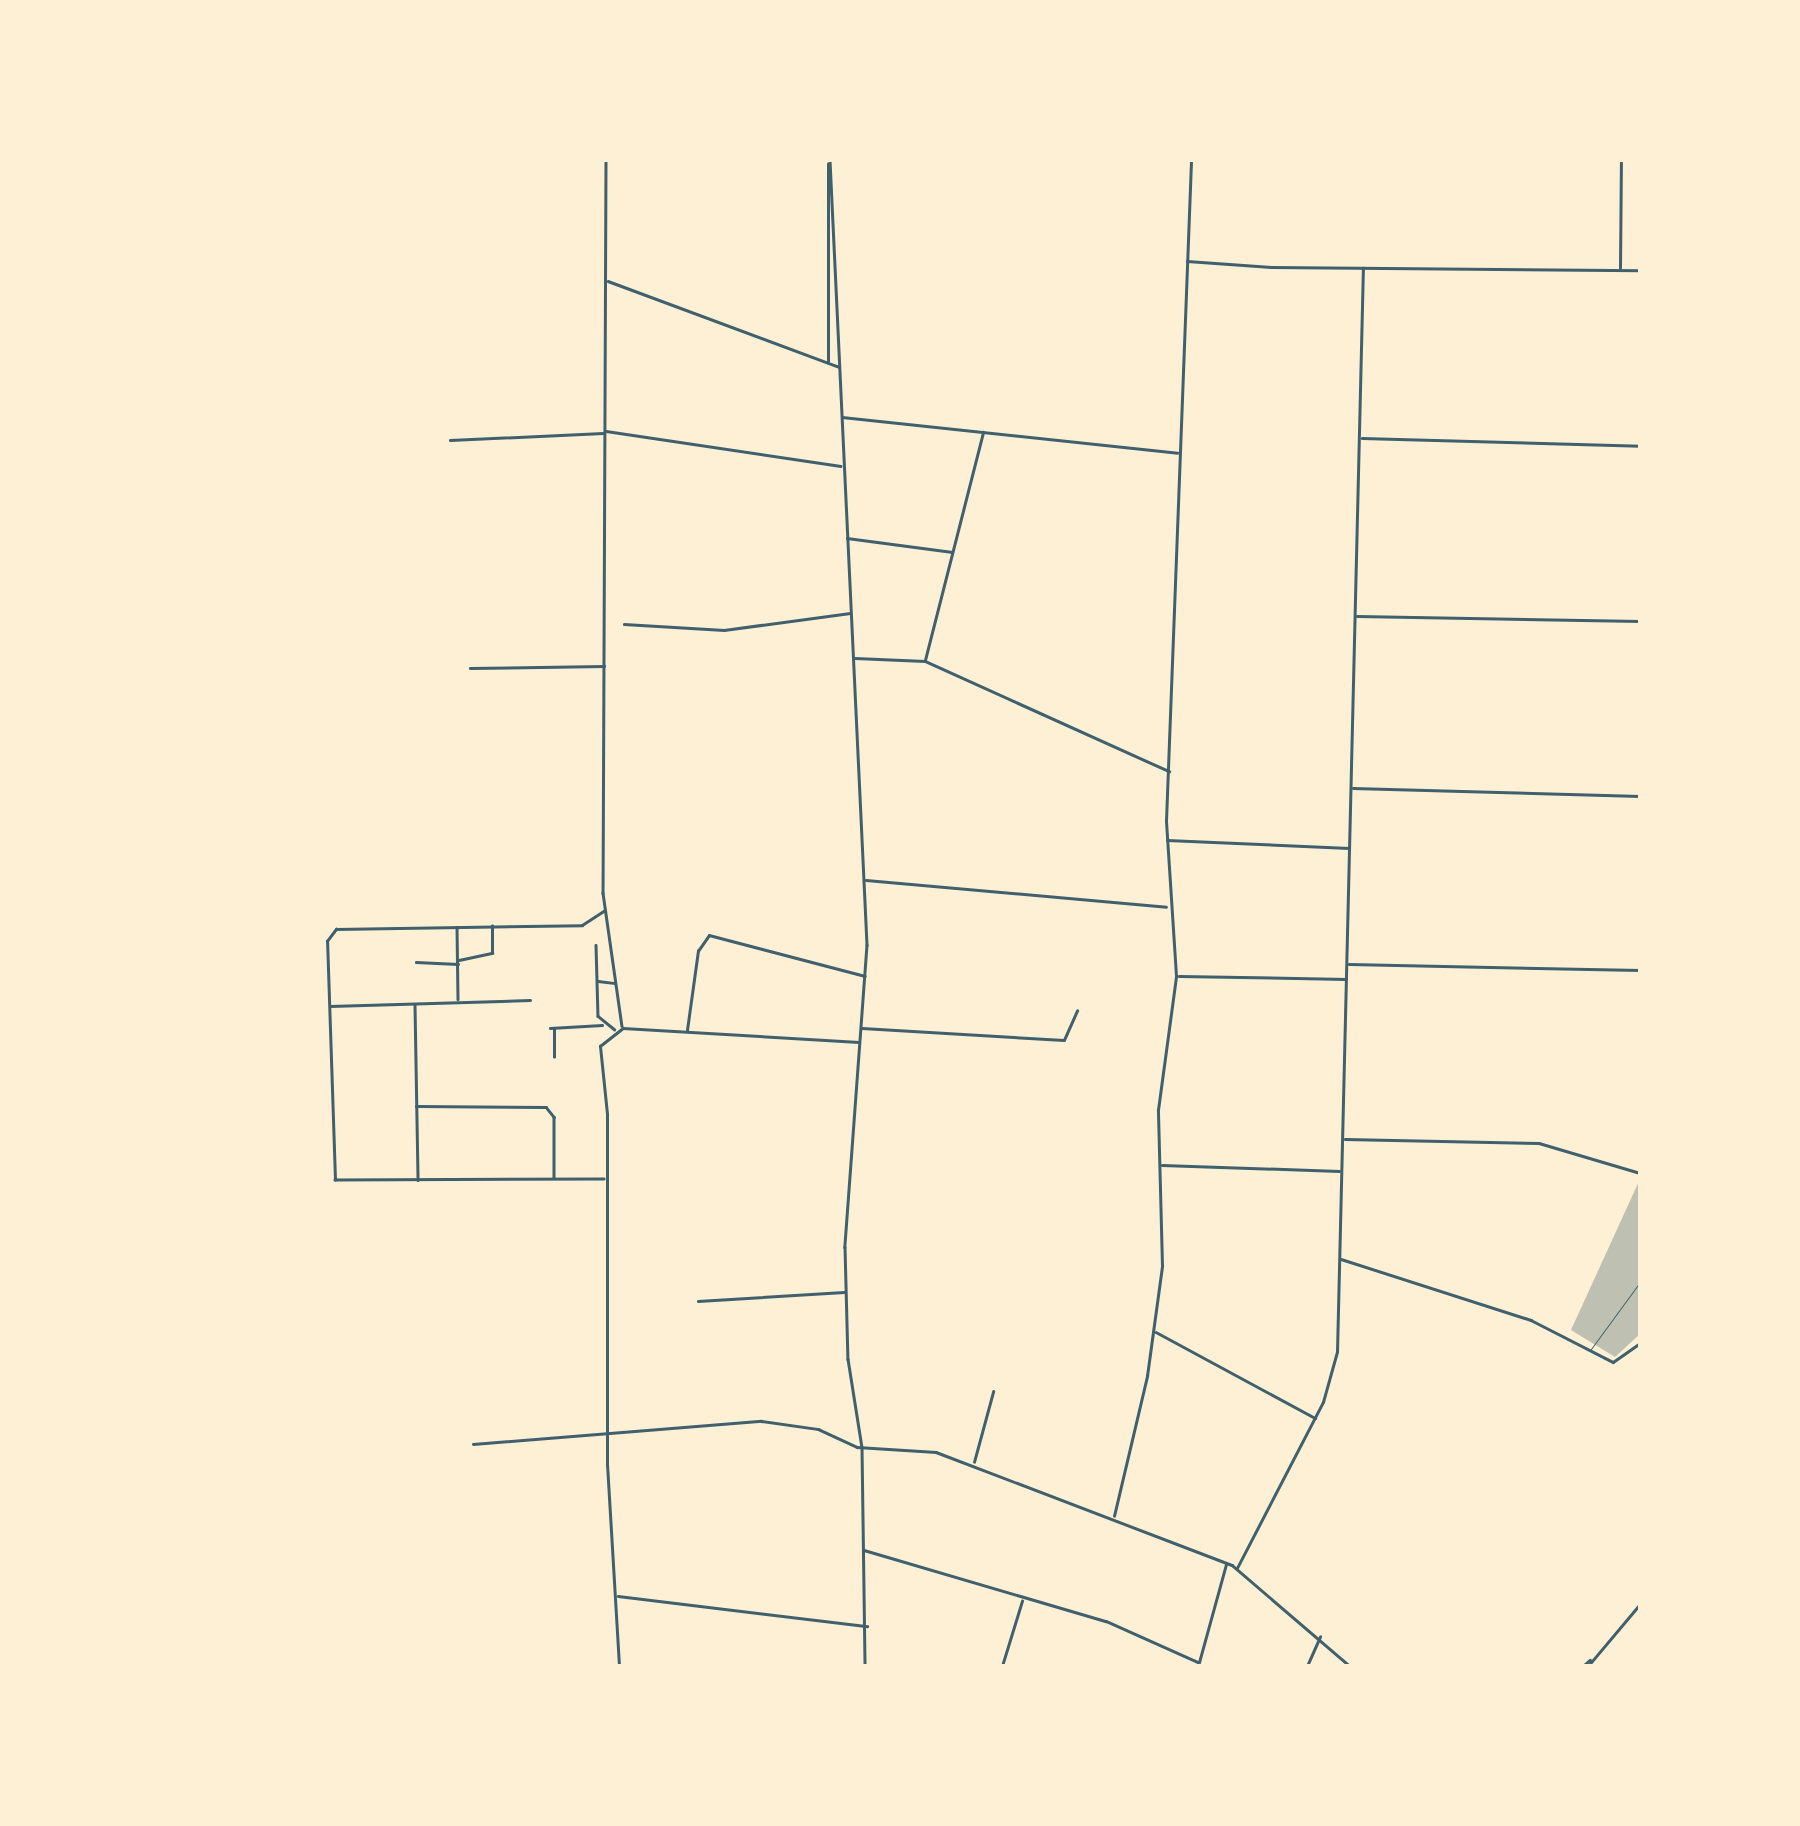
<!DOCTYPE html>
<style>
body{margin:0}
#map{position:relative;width:1800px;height:1826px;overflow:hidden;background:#fdf0d5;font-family:"Archivo Narrow",sans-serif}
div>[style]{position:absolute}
.building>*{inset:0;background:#bec0b2}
.service>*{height:1px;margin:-0.5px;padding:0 0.5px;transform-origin:0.5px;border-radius:0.5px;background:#3f606c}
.minor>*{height:2.5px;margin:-1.25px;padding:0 1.25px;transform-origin:1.25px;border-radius:1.25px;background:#3f606c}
span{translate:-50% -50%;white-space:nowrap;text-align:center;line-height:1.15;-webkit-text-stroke:8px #fdf0d5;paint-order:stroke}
.frame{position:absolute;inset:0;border:162px solid #fdf0d5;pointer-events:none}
</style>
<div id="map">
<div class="building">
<i style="clip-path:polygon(1640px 1179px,1640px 1334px,1615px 1357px,1571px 1330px)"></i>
</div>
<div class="service">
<i style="left:1591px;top:1349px;width:83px;rotate:-53.8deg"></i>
</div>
<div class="minor">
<i style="left:606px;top:160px;width:733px;rotate:90.23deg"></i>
<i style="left:603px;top:893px;width:134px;rotate:81.9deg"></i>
<i style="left:830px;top:160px;width:786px;rotate:87.3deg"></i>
<i style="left:867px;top:945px;width:303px;rotate:94.2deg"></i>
<i style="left:845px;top:1247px;width:112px;rotate:88.5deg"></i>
<i style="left:848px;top:1359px;width:89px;rotate:81deg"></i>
<i style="left:862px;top:1447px;width:219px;rotate:89.2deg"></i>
<i style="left:1187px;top:261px;width:84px;rotate:4.1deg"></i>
<i style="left:1271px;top:267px;width:369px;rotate:0.5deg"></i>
<i style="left:1620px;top:268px;width:108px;rotate:-89.5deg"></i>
<i style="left:608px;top:281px;width:246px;rotate:20.4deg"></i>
<i style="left:828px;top:361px;width:197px;rotate:-90deg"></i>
<i style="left:842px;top:417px;width:337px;rotate:6.1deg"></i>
<i style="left:606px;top:431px;width:237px;rotate:8.5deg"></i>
<i style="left:1362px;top:438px;width:278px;rotate:1.6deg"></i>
<i style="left:450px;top:440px;width:153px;rotate:-2.6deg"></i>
<i style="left:847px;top:538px;width:106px;rotate:7.6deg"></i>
<i style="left:1357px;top:616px;width:283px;rotate:1deg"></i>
<i style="left:624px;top:624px;width:100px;rotate:3.4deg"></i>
<i style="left:724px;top:630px;width:127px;rotate:-7.7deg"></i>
<i style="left:855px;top:658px;width:70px;rotate:2.5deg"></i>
<i style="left:925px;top:661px;width:268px;rotate:24.3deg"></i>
<i style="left:925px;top:660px;width:235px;rotate:-75.7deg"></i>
<i style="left:470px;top:668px;width:134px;rotate:-0.9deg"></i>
<i style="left:1353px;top:788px;width:287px;rotate:1.6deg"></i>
<i style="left:1167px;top:840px;width:182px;rotate:2.5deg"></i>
<i style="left:866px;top:880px;width:301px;rotate:5.1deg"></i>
<i style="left:457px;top:927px;width:72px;rotate:89.2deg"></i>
<i style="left:596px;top:945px;width:71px;rotate:88.4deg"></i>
<i style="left:598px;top:1016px;width:21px;rotate:39deg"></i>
<i style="left:459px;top:960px;width:34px;rotate:-12deg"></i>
<i style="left:492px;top:953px;width:27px;rotate:-90deg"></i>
<i style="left:416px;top:962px;width:42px;rotate:2.7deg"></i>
<i style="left:1349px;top:964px;width:291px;rotate:1.2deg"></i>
<i style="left:1179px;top:976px;width:167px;rotate:1deg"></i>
<i style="left:598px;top:981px;width:17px;rotate:7deg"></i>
<i style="left:415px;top:1005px;width:175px;rotate:89deg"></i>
<i style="left:330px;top:1006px;width:200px;rotate:-1.7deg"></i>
<i style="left:550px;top:1028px;width:52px;rotate:-3.3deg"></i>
<i style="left:862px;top:1028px;width:202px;rotate:3.4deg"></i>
<i style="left:1064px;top:1040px;width:32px;rotate:-66deg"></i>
<i style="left:687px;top:1030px;width:80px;rotate:-82.1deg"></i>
<i style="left:698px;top:951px;width:19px;rotate:-55deg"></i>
<i style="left:709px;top:935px;width:161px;rotate:14.7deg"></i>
<i style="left:554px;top:1057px;width:28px;rotate:-90deg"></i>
<i style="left:416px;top:1106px;width:130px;rotate:0.4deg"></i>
<i style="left:546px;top:1107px;width:13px;rotate:51deg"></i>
<i style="left:554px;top:1117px;width:61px;rotate:90deg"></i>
<i style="left:1345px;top:1139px;width:194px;rotate:1.2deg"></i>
<i style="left:1539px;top:1143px;width:105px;rotate:16.5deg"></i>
<i style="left:1162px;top:1165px;width:177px;rotate:1.9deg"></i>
<i style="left:604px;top:1179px;width:269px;rotate:179.8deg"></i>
<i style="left:335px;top:1180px;width:239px;rotate:-91.9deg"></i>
<i style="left:327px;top:941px;width:15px;rotate:-53deg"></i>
<i style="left:336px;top:929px;width:246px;rotate:-0.9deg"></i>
<i style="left:582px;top:925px;width:27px;rotate:-33deg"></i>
<i style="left:1341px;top:1259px;width:200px;rotate:17.8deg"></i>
<i style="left:1531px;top:1320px;width:92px;rotate:27.1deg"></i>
<i style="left:1613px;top:1362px;width:33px;rotate:-35deg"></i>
<i style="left:698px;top:1301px;width:146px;rotate:-3.5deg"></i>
<i style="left:1156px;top:1332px;width:181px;rotate:28.4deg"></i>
<i style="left:473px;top:1444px;width:289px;rotate:-4.6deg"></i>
<i style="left:761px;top:1421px;width:58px;rotate:8deg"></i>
<i style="left:818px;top:1429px;width:43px;rotate:24.8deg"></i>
<i style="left:857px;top:1447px;width:79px;rotate:3.6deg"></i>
<i style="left:936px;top:1452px;width:317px;rotate:20.9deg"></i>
<i style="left:1232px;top:1565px;width:155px;rotate:40.6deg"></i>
<i style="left:974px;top:1462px;width:73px;rotate:-74.8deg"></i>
<i style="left:1114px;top:1516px;width:144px;rotate:-76.7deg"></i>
<i style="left:1147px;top:1376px;width:111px;rotate:-82.2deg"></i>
<i style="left:1162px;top:1266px;width:156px;rotate:-91.5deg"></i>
<i style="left:1158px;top:1110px;width:135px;rotate:-82.3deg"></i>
<i style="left:1176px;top:976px;width:155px;rotate:-93.7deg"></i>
<i style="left:1166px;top:821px;width:661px;rotate:-87.83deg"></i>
<i style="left:864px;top:1550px;width:252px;rotate:16.4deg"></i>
<i style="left:1106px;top:1621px;width:101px;rotate:24deg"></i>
<i style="left:1237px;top:1568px;width:187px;rotate:-62.6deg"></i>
<i style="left:1323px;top:1402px;width:52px;rotate:-74.4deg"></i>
<i style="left:1337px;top:1352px;width:1084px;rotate:-88.63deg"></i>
<i style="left:618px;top:1596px;width:251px;rotate:6.9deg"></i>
<i style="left:619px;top:1666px;width:201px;rotate:-93.4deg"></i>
<i style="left:607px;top:1465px;width:351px;rotate:-90deg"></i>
<i style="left:607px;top:1114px;width:68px;rotate:-95.9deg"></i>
<i style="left:600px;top:1046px;width:29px;rotate:-38deg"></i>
<i style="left:623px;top:1028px;width:236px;rotate:3.4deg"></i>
<i style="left:1002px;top:1666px;width:68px;rotate:-72.9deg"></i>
<i style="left:1198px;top:1666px;width:106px;rotate:-74.6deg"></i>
<i style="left:1307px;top:1666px;width:32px;rotate:-66deg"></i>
<i style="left:1583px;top:1666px;width:9px;rotate:-41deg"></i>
<i style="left:1588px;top:1666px;width:81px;rotate:-50deg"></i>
</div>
<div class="frame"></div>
</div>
